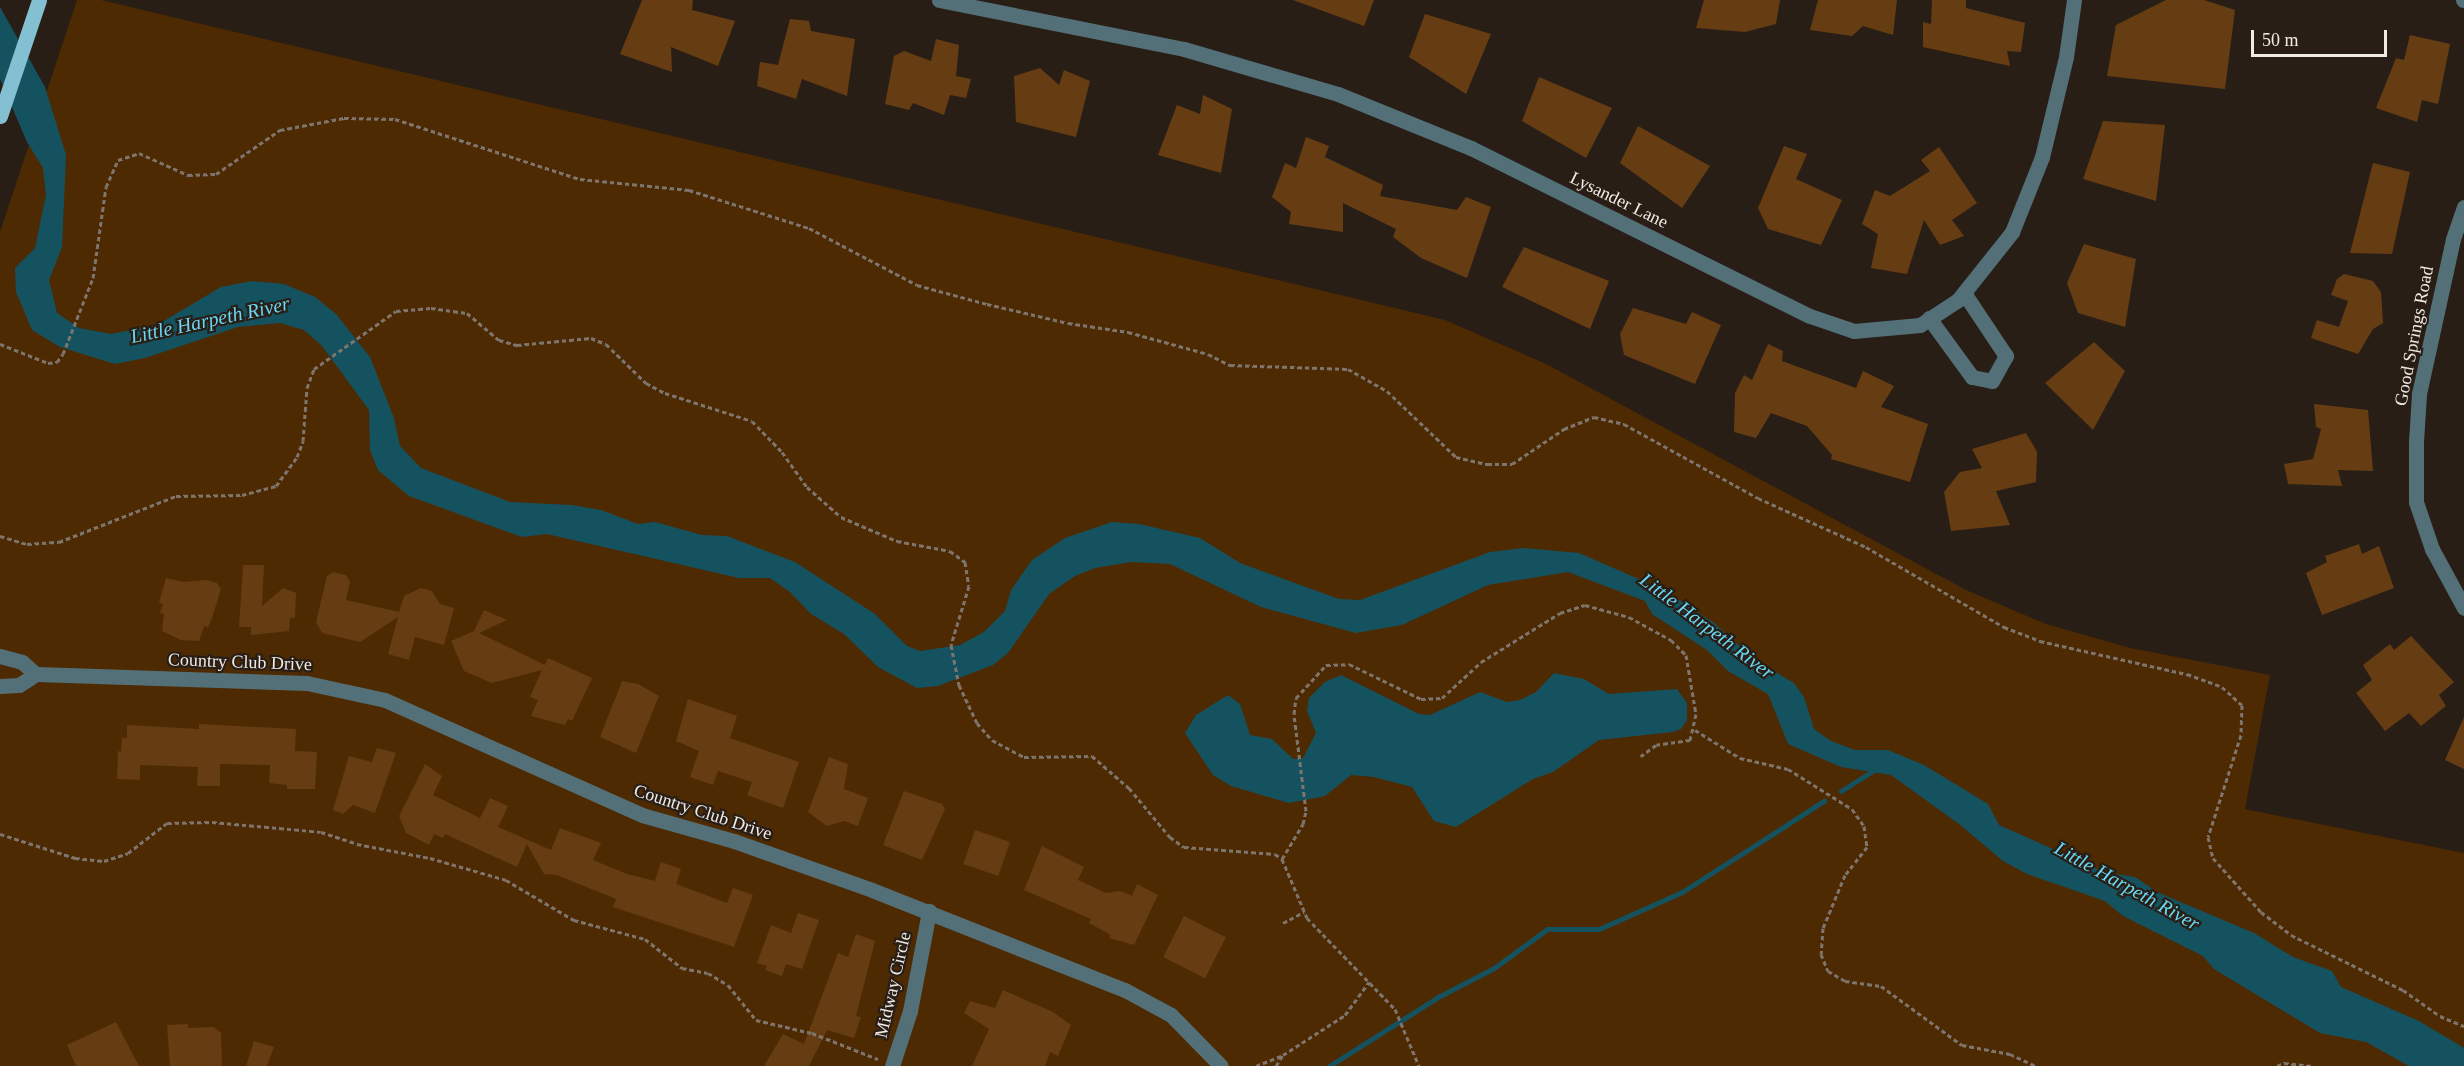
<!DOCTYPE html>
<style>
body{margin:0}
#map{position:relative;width:2464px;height:1066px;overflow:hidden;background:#281e16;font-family:"Times New Roman",serif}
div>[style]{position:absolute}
.green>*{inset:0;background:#4d2a02}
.water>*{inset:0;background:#155260}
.stream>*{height:5px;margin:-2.5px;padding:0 2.5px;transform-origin:2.5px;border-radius:2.5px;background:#155260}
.building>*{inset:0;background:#663d12;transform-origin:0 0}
.path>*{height:3px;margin-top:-1.5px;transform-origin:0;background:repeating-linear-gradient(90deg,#7e756e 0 4.5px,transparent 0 7.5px)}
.minor>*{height:15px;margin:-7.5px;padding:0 7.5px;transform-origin:7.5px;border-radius:7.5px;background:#537078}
.major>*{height:15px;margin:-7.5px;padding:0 7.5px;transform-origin:7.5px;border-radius:7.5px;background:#83c1d2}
span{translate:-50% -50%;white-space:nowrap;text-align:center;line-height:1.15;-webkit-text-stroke:4.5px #281e16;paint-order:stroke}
.street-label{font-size:18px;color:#f1ebe5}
.water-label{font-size:20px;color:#67d8f5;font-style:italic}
.scale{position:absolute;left:2251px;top:30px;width:136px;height:27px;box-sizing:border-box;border:3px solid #f1ebe5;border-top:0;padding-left:8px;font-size:18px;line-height:21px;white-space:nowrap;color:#f1ebe5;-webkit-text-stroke:4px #281e16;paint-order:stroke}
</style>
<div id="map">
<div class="green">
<i style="clip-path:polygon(77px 0,101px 0,1445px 320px,1546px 364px,1966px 590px,2046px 624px,2130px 648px,2270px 675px,2245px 809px,2464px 853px,2464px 1066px,0 1066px,0 232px)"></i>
</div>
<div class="water">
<i style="clip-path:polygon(0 7px,45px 87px,66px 155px,62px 247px,49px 280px,57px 313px,79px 328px,111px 334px,157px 325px,221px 287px,252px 281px,284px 284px,315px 297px,336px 314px,370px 357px,394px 418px,400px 446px,421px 468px,510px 502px,572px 505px,601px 510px,638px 524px,655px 522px,702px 535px,727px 536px,795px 562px,875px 614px,907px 646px,920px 651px,960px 645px,984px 632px,1005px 611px,1011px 590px,1032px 560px,1065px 538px,1112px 522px,1139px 524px,1200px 538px,1240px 563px,1339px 599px,1360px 600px,1490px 552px,1524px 548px,1579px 553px,1664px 590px,1714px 623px,1754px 659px,1794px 683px,1804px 697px,1814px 729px,1831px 741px,1855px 750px,1888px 750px,1924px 765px,1988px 804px,1999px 825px,2105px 872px,2135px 877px,2157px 892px,2254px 933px,2293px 957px,2332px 971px,2341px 987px,2419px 1021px,2464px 1048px,2464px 1066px,2409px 1066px,2366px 1042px,2320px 1033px,2214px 969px,2203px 956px,2123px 916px,2105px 901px,2027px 874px,2003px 861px,1959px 824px,1891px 775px,1841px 767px,1788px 744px,1768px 694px,1728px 671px,1707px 650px,1652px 614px,1645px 601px,1568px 572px,1488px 585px,1402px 625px,1356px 633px,1261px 607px,1170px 564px,1131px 562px,1095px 568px,1075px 576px,1049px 594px,1008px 653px,993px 665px,938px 686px,917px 688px,878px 667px,844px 634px,811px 614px,790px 592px,770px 578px,739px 578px,547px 534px,522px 537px,409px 496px,378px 470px,370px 450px,369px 410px,322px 346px,304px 330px,280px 323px,238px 327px,145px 358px,115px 364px,60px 347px,32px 330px,16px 292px,15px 268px,35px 248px,46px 195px,43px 168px,27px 142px,0 79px)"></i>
<i style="clip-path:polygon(1554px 673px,1584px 679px,1609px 694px,1677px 689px,1687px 703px,1687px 720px,1681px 729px,1673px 732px,1599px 740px,1553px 772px,1533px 779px,1456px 827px,1434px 821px,1412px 787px,1374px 777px,1351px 775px,1325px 796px,1289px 803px,1231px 786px,1213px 775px,1185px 733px,1196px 715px,1228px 695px,1240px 704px,1250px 735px,1272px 739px,1293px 759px,1303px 758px,1316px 733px,1307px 711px,1309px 698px,1325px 682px,1341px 675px,1419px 714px,1430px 715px,1480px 692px,1507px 702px,1520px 700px,1536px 692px)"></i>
</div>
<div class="stream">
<i style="left:1841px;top:791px;width:43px;rotate:-32.6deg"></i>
<i style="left:1329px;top:1066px;width:129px;rotate:-32.3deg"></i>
<i style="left:1438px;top:997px;width:63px;rotate:-27.4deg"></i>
<i style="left:1494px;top:968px;width:66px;rotate:-36.3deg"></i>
<i style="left:1547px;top:929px;width:52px"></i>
<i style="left:1599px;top:929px;width:91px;rotate:-24deg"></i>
<i style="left:1682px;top:892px;width:169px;rotate:-32.7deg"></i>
</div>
<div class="building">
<i style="clip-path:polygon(642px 0,693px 0,692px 10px,735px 21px,718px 66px,671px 47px,672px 72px,620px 54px)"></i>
<i style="clip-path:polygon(1293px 0,1374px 0,1364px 26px)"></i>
<i style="clip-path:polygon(1704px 0,1780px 0,1776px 24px,1745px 32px,1696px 28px)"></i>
<i style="clip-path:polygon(1818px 0,1897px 0,1893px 35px,1863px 26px,1852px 36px,1810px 30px)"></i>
<i style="clip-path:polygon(1932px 0,1966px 0,1966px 8px,2025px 23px,2021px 52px,2007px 51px,2010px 66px,1923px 47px,1923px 22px,1931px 24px)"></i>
<i style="clip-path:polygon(2166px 0,2204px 0,2235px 10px,2225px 89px,2107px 76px,2116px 25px)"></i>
<i style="clip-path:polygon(1425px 14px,1491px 34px,1466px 94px,1409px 57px)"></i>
<i style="clip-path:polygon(790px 19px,809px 21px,811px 31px,855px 39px,847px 96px,802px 79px,796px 99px,757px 86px,760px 62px,778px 65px)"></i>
<i style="clip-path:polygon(2410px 35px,2450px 44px,2438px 104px,2422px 100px,2417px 122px,2376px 108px,2396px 58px,2404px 60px)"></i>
<i style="clip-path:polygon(936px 39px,959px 45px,956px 76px,971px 79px,966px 98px,950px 95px,944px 115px,913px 103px,909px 110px,885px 104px,894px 56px,904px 51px,931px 61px)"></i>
<i style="clip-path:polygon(1040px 68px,1059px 85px,1064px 70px,1090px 81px,1076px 137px,1016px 122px,1014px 76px)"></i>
<i style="clip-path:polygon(1539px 77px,1612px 108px,1586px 158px,1522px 121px)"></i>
<i style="clip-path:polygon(1203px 95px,1232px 109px,1221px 173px,1158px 155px,1177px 105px,1200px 114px)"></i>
<i style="clip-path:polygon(2103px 121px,2165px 125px,2156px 201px,2083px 179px)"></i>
<i style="clip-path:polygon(1638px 126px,1710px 166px,1682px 208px,1620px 163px)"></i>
<i style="clip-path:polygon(1306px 137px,1329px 146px,1325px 157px,1383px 185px,1380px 196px,1457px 210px,1466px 197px,1491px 207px,1467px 278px,1421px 258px,1393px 237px,1396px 229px,1343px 203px,1343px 232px,1289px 224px,1291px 212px,1272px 197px,1285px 163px,1296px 168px)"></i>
<i style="clip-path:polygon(1784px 146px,1807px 154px,1796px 179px,1842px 200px,1821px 245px,1768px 229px,1758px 208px)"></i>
<i style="clip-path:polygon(1939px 147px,1977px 203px,1952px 220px,1964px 236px,1940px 245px,1924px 220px,1907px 274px,1871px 268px,1878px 234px,1862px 224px,1875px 190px,1890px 196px,1930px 171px,1921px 160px)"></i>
<i style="clip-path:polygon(2373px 163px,2410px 172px,2392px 254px,2350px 253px)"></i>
<i style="clip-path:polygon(2084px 244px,2136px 259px,2125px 327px,2078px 313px,2067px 283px)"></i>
<i style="clip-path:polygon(1524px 247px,1609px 281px,1590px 329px,1502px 287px)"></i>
<i style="clip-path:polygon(2344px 274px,2373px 281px,2381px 292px,2383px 323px,2373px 329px,2358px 354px,2311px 338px,2317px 320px,2339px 327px,2348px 301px,2331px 295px,2337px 279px)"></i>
<i style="clip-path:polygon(1633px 308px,1686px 324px,1692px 312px,1721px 325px,1695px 384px,1624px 355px,1620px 334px)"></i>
<i style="clip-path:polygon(2094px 342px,2125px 371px,2093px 430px,2045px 383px)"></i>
<i style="clip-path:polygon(1768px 344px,1783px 351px,1782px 361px,1856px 388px,1863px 371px,1894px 386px,1881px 407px,1928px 424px,1910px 482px,1831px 459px,1832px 455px,1807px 426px,1771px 413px,1756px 438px,1734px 432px,1735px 393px,1744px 375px,1752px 380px)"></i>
<i style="clip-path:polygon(2314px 404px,2368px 410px,2373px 471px,2338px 470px,2342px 486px,2288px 484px,2284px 464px,2313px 459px,2321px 429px,2316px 427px)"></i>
<i style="clip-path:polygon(2026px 433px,2037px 452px,2036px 482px,1996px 491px,2010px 525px,1951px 531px,1944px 492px,1960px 472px,1982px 468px,1972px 449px)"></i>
<i style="clip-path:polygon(2359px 544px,2362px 554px,2379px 546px,2394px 588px,2322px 615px,2306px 573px,2327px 562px,2325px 556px)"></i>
<i style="clip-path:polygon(243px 565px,264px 565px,262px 606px,283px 588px,296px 593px,295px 618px,290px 618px,289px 631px,251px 635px,251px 627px,239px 627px)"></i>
<i style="clip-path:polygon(333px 572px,346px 575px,350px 582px,346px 600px,399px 612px,404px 596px,421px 588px,432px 591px,440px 604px,454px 608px,444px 645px,415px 637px,409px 660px,388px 654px,398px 617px,360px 642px,322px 633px,316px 622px,327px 576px)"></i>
<i style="clip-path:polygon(166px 578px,183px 582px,207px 580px,217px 583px,221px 589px,212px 618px,208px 627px,204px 626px,199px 641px,181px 640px,162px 631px,164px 614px,160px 613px,163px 604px,159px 603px)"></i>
<i style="clip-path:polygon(484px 610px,507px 620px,479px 633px,545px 665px,548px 658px,592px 678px,572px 721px,568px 719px,565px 725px,531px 716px,538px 700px,530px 697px,542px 670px,492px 683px,464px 671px,451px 641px,474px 631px)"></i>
<i style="clip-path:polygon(2411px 636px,2454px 682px,2439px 695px,2446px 706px,2421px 726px,2409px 713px,2385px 731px,2356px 693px,2372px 680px,2363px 665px,2390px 644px,2394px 650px)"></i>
<i style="clip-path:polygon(622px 681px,638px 684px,659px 696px,636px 753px,600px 737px)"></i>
<i style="clip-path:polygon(688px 699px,737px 716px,730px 738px,799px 762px,783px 808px,747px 795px,752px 782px,718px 771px,713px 785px,690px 777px,699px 751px,676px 741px)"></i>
<i style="clip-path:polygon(2464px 717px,2464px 769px,2445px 760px)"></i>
<i style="clip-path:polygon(199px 724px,296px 729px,295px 751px,317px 752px,315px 789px,287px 789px,287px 785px,269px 783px,270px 765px,220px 764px,220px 786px,197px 786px,198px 767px,140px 765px,140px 780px,117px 779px,118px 751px,121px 752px,122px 738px,127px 738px,127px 725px,199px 729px)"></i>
<i style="clip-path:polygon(377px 748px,396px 753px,375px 813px,353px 805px,343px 814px,333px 810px,349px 756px,372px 762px)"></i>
<i style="clip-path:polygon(829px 757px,848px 764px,844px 789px,868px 798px,858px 826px,844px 821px,827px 826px,808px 812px)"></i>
<i style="clip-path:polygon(425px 764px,442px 776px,433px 795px,480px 818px,490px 798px,508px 806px,498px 827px,551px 850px,560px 828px,601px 843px,593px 860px,627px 874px,655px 881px,661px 862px,681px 869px,676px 884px,727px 903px,733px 888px,753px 895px,734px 947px,613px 907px,616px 899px,557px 875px,544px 874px,527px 844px,517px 867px,445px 834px,443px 838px,434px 834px,429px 845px,406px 833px,399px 816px)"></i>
<i style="clip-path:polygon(904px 791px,942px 804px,945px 809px,922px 860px,883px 845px)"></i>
<i style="left:975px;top:830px;width:37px;height:36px;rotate:19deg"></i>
<i style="clip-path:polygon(1042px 846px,1084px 867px,1078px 880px,1106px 893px,1120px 891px,1132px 896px,1137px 884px,1158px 895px,1134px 945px,1109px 938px,1111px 935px,1089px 923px,1091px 919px,1024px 890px)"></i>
<i style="clip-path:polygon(798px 913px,819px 920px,802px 969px,786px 964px,782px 976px,765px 970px,767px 966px,757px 963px,771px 925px,791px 933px)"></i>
<i style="left:1184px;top:916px;width:47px;height:46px;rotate:27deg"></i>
<i style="clip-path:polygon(856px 934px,875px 941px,856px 1016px,861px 1017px,854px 1038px,827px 1030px,809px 1066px,764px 1066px,783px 1034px,804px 1044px,838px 953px,848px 957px)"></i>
<i style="clip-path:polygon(1003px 990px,1053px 1012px,1071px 1025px,1058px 1056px,1050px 1052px,1045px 1066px,972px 1066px,989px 1029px,964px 1013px,970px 1001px,995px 1008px)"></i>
<i style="clip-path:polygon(116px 1022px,139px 1066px,76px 1066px,67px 1045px)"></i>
<i style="clip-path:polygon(188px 1024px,188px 1028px,214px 1027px,221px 1033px,222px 1066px,170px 1066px,167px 1025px)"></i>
<i style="clip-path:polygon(254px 1041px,274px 1047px,267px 1066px,246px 1066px)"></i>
</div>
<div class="path">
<i style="left:0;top:344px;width:52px;rotate:21.6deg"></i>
<i style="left:48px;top:363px;width:9px;rotate:-6deg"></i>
<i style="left:57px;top:362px;width:10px;rotate:-53deg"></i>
<i style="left:63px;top:354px;width:82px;rotate:-68.5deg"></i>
<i style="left:93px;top:278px;width:92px;rotate:-81.9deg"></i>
<i style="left:106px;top:187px;width:30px;rotate:-66deg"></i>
<i style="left:118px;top:160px;width:22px;rotate:-18deg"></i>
<i style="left:139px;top:153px;width:54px;rotate:24.2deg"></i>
<i style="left:188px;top:175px;width:28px;rotate:-2deg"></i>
<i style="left:216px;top:174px;width:78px;rotate:-34.5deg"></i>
<i style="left:280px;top:130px;width:65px;rotate:-10.6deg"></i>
<i style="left:344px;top:118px;width:51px;rotate:1.1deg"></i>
<i style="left:395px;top:119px;width:194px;rotate:18deg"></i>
<i style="left:580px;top:179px;width:110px;rotate:5.8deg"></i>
<i style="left:689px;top:190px;width:126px;rotate:17.6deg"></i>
<i style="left:809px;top:228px;width:122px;rotate:27.8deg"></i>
<i style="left:917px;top:285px;width:73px;rotate:15.2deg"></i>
<i style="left:987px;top:304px;width:83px;rotate:13.2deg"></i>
<i style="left:1068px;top:323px;width:61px;rotate:8.5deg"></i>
<i style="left:1128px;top:332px;width:83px;rotate:15.4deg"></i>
<i style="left:1208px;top:354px;width:25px;rotate:27deg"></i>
<i style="left:1230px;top:365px;width:118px;rotate:1.9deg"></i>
<i style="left:1348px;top:369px;width:45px;rotate:29.4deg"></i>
<i style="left:1387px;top:391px;width:95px;rotate:43.7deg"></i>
<i style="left:1456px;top:457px;width:32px;rotate:13deg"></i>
<i style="left:1487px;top:464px;width:25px"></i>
<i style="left:1512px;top:464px;width:63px;rotate:-33.9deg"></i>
<i style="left:1564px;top:429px;width:32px;rotate:-22deg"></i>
<i style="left:1594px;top:417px;width:31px;rotate:13deg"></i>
<i style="left:1624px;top:424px;width:153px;rotate:28.9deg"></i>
<i style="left:1758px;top:498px;width:119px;rotate:24.4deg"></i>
<i style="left:1866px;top:547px;width:160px;rotate:30.1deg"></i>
<i style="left:2004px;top:627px;width:39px;rotate:21deg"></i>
<i style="left:2040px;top:641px;width:151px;rotate:12.7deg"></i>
<i style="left:2187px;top:674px;width:37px;rotate:20deg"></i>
<i style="left:2222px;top:687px;width:27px;rotate:42deg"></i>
<i style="left:2242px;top:705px;width:30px;rotate:92deg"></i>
<i style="left:2241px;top:735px;width:107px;rotate:107.9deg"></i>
<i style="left:2208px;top:837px;width:22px;rotate:77deg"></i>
<i style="left:2213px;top:858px;width:72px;rotate:48.4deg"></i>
<i style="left:2261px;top:912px;width:38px;rotate:37deg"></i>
<i style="left:2291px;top:935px;width:125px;rotate:26.2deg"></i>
<i style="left:2403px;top:990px;width:45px;rotate:35.1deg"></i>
<i style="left:2440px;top:1016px;width:26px;rotate:23deg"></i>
<i style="left:0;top:536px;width:28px;rotate:17deg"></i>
<i style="left:27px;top:544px;width:32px;rotate:-4deg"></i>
<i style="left:59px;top:542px;width:126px;rotate:-21.5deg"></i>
<i style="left:176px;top:496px;width:66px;rotate:-0.9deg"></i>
<i style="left:242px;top:495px;width:35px;rotate:-15deg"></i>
<i style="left:276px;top:486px;width:36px;rotate:-54deg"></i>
<i style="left:297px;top:457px;width:17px;rotate:-69deg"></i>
<i style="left:303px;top:441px;width:53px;rotate:-85.7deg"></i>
<i style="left:307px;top:388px;width:20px;rotate:-70deg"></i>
<i style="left:314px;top:369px;width:100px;rotate:-35.3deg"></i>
<i style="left:396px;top:311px;width:35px;rotate:-5deg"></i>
<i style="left:431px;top:308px;width:36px;rotate:8deg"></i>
<i style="left:467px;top:313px;width:42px;rotate:40.2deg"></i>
<i style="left:499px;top:340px;width:19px;rotate:16deg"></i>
<i style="left:517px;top:345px;width:74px;rotate:-5.4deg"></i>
<i style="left:591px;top:338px;width:16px;rotate:22deg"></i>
<i style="left:606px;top:344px;width:56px;rotate:44.3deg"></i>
<i style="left:646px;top:383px;width:21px;rotate:28deg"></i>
<i style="left:665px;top:393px;width:91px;rotate:17.8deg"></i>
<i style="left:752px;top:421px;width:43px;rotate:45.9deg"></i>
<i style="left:782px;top:452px;width:43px;rotate:54.5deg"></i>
<i style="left:807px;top:487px;width:45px;rotate:41.4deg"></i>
<i style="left:841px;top:517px;width:61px;rotate:23.2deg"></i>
<i style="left:897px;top:541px;width:54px;rotate:10.7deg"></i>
<i style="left:950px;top:551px;width:19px;rotate:36deg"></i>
<i style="left:965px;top:562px;width:24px;rotate:81deg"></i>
<i style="left:969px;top:586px;width:62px;rotate:107deg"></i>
<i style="left:951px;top:645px;width:41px;rotate:78.7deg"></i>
<i style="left:959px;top:685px;width:42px;rotate:64.7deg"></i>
<i style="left:977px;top:723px;width:23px;rotate:49deg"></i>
<i style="left:992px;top:740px;width:36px;rotate:28deg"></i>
<i style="left:1024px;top:757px;width:68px;rotate:-0.8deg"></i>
<i style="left:1092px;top:756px;width:49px;rotate:40.9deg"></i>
<i style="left:1129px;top:788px;width:64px;rotate:50.1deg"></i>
<i style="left:1170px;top:837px;width:17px;rotate:36deg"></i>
<i style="left:1184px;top:847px;width:91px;rotate:4.4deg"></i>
<i style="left:1275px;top:854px;width:9px;rotate:36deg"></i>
<i style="left:1282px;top:859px;width:64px;rotate:67deg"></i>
<i style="left:1307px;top:918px;width:127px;rotate:46deg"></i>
<i style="left:1395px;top:1009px;width:62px;rotate:67.2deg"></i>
<i style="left:1695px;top:730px;width:53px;rotate:31.9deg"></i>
<i style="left:1740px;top:758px;width:49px;rotate:12.9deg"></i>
<i style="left:1788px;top:769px;width:75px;rotate:32deg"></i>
<i style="left:1852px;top:809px;width:21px;rotate:55deg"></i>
<i style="left:1864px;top:826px;width:21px;rotate:82deg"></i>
<i style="left:1867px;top:847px;width:36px;rotate:128deg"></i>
<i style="left:1845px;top:875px;width:57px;rotate:112.5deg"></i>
<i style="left:1823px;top:928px;width:26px;rotate:94deg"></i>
<i style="left:1821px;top:954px;width:18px;rotate:68deg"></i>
<i style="left:1828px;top:971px;width:20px;rotate:30deg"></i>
<i style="left:1845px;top:981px;width:36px;rotate:8deg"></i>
<i style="left:1881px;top:986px;width:100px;rotate:36.1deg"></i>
<i style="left:1962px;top:1045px;width:49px;rotate:10.6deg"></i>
<i style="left:2010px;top:1054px;width:29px;rotate:25deg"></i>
<i style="left:0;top:834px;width:79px;rotate:17.7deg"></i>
<i style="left:75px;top:858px;width:29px;rotate:6deg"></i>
<i style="left:104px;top:861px;width:25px;rotate:-18deg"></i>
<i style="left:128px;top:853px;width:49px;rotate:-37.6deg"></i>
<i style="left:167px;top:823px;width:45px;rotate:-1.3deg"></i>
<i style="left:212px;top:822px;width:109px;rotate:5.2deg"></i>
<i style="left:321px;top:832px;width:38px;rotate:18deg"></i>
<i style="left:357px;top:844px;width:74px;rotate:10.9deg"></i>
<i style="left:430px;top:858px;width:79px;rotate:16.1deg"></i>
<i style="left:506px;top:880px;width:79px;rotate:30.5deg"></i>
<i style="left:574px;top:920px;width:73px;rotate:15deg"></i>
<i style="left:645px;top:939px;width:47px;rotate:38.1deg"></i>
<i style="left:682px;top:968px;width:26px;rotate:11deg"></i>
<i style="left:708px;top:973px;width:23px;rotate:31deg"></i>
<i style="left:728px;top:985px;width:45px;rotate:51.3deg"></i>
<i style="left:756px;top:1020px;width:57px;rotate:13.1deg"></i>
<i style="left:812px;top:1033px;width:71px;rotate:21.5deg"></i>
<i style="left:1282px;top:859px;width:41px;rotate:-59deg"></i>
<i style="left:1303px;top:824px;width:13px;rotate:-77deg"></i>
<i style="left:1306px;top:811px;width:98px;rotate:-97.1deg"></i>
<i style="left:1294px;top:714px;width:16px;rotate:-83deg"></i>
<i style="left:1296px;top:698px;width:45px;rotate:-47.7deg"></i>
<i style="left:1326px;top:665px;width:23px;rotate:-2deg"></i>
<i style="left:1349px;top:664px;width:80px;rotate:25.9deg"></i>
<i style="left:1421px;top:699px;width:21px;rotate:-3deg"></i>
<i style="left:1442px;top:698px;width:53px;rotate:-42.7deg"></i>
<i style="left:1481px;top:662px;width:93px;rotate:-31.8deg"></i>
<i style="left:1560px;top:613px;width:26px;rotate:-18deg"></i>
<i style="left:1585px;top:605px;width:46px;rotate:15.3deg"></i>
<i style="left:1629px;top:617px;width:48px;rotate:28.7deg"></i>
<i style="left:1671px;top:640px;width:21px;rotate:45deg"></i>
<i style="left:1686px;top:655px;width:60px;rotate:80.4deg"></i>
<i style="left:1696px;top:714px;width:27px;rotate:103deg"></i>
<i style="left:1690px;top:740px;width:34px;rotate:172deg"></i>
<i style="left:1656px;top:745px;width:19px;rotate:144deg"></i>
<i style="left:1283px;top:923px;width:24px;rotate:-28deg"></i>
<i style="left:1256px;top:1066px;width:29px;rotate:-22deg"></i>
<i style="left:1283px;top:1055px;width:74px;rotate:-32.8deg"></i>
<i style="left:1345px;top:1015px;width:41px;rotate:-54deg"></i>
<i style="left:1276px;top:1066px;width:13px;rotate:-58deg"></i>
<i style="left:2277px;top:1066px;width:8px;rotate:-23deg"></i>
<i style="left:2284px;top:1063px;width:29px;rotate:6deg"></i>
</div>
<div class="minor">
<i style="left:939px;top:0;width:250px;rotate:11.3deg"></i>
<i style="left:1184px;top:49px;width:160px;rotate:16.3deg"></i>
<i style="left:1338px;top:94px;width:144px;rotate:22.1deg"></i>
<i style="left:1471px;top:148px;width:378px;rotate:26.4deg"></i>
<i style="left:1810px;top:316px;width:46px;rotate:18.8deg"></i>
<i style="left:1854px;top:331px;width:66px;rotate:-5.2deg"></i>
<i style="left:1920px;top:325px;width:45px;rotate:-33.3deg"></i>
<i style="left:1958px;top:300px;width:87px;rotate:-51.5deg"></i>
<i style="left:2012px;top:232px;width:81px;rotate:-68.2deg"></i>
<i style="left:2042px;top:157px;width:103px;rotate:-76.5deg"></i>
<i style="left:2066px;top:57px;width:58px;rotate:-82deg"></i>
<i style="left:2463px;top:0;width:1px"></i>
<i style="left:2464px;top:207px;width:34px;rotate:109deg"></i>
<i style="left:2453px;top:239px;width:159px;rotate:102.4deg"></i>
<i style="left:2419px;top:394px;width:48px;rotate:93.6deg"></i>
<i style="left:2416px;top:442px;width:60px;rotate:90deg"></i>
<i style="left:2416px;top:502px;width:50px;rotate:71.2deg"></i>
<i style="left:2432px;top:549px;width:67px;rotate:61.5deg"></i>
<i style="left:1929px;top:318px;width:73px;rotate:53.9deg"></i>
<i style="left:1972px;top:377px;width:20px;rotate:11deg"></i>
<i style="left:1992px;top:381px;width:29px;rotate:-61deg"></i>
<i style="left:2006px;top:356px;width:76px;rotate:-123.7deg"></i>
<i style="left:0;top:656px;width:23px;rotate:15deg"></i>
<i style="left:22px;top:662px;width:18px;rotate:41deg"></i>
<i style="left:36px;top:674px;width:20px;rotate:147deg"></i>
<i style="left:19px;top:685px;width:19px;rotate:177deg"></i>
<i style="left:36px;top:674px;width:271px;rotate:1.9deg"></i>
<i style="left:307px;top:683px;width:80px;rotate:12.3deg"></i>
<i style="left:385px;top:700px;width:282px;rotate:24.1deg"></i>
<i style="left:642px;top:815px;width:96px;rotate:15.8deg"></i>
<i style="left:734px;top:841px;width:146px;rotate:19.5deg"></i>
<i style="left:872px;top:890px;width:272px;rotate:21.6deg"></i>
<i style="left:1125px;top:990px;width:52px;rotate:28.5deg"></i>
<i style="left:1171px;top:1015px;width:71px;rotate:45.6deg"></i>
<i style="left:892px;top:1066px;width:58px;rotate:-71.9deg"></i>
<i style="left:910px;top:1011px;width:102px;rotate:-79.2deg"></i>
</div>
<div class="major">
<i style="left:0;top:116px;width:122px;rotate:-71.4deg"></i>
</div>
<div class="street-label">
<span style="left:1619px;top:200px;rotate:26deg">Lysander Lane</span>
<span style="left:2414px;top:336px;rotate:-79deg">Good Springs Road</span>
<span style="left:240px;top:662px;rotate:2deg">Country Club Drive</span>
<span style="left:703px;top:812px;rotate:18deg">Country Club Drive</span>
<span style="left:893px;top:985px;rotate:-77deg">Midway Circle</span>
</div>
<div class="water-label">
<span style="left:210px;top:320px;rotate:-12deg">Little Harpeth River</span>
<span style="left:1707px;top:626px;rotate:37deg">Little Harpeth River</span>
<span style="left:2127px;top:886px;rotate:29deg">Little Harpeth River</span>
</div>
<div class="scale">50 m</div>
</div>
